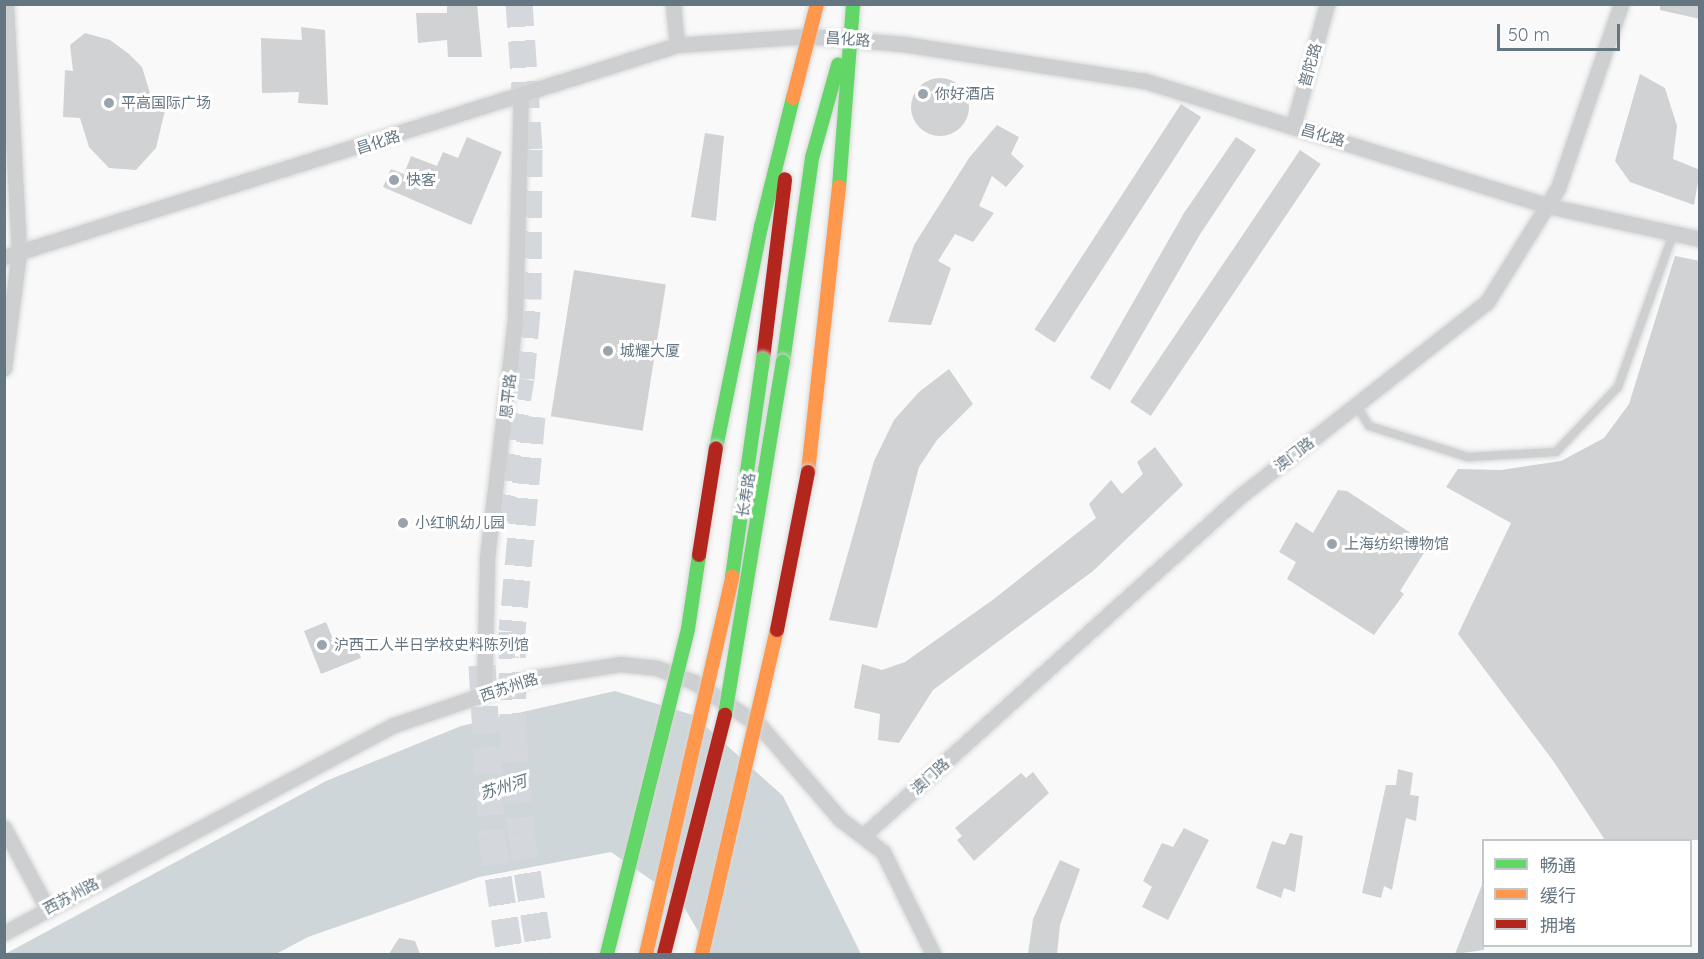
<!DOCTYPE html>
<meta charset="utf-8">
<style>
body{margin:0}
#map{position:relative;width:1704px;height:959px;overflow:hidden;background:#f9f9f9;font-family:Quicksand,"Noto Sans SC",sans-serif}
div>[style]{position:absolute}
.water>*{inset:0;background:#ced6d9}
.building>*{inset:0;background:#d0d2d3;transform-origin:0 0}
.round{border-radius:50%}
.highway-tunnel>*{height:27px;margin-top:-13.5px;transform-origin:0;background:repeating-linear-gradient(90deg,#d4d8dc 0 27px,transparent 0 41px)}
.roads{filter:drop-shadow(0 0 2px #d5d6d7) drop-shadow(0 0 2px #d5d6d7)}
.lane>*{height:8px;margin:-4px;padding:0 4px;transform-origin:4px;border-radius:4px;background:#cecfd0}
.street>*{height:15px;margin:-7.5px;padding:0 7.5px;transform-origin:7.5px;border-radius:7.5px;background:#cecfd0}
.fast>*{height:14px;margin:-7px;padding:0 7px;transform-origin:7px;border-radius:7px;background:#63d668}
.slow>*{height:14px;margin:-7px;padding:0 7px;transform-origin:7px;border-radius:7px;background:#ff974d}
.jam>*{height:14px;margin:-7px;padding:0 7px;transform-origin:7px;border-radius:7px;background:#b3261e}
.bridges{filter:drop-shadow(0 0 2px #d5d6d7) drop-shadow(0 0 2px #d5d6d7)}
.fast-bridge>*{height:14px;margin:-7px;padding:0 7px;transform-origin:7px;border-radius:7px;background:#63d668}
.slow-bridge>*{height:14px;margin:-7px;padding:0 7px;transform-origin:7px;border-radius:7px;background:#ff974d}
.jam-bridge>*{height:14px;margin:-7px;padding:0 7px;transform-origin:7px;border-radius:7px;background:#b3261e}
.dots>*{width:16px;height:16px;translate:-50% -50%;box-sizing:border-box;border:3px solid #fff;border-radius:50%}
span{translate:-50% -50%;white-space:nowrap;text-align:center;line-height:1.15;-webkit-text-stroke:6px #fff;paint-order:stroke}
.street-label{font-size:15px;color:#657683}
.poi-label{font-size:15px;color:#657683}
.left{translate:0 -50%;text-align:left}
.water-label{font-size:16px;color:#60757c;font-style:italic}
.frame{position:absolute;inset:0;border:6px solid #657683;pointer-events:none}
.legend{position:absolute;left:1482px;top:839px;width:210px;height:108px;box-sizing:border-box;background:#fff;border:2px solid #c1c8cd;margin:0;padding:8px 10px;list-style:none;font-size:18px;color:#657683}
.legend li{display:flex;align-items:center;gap:12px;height:30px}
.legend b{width:30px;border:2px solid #c1c8cd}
.scale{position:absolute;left:1497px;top:24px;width:123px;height:27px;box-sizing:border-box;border:3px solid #657683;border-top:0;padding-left:8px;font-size:18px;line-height:21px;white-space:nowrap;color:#657683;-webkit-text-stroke:4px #fff;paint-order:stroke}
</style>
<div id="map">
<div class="water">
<i style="clip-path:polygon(615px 691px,693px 715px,783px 796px,861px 954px,711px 954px,680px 900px,611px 852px,479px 877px,308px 937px,276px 954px,5px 954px,326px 781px,461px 726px)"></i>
</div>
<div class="building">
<i style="clip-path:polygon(447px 4px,477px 4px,482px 57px,448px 57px,447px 40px,418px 43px,416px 13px,447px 13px)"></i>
<i style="clip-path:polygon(1660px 4px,1700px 4px,1700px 19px,1660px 10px)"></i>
<i style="clip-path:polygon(301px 27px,325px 30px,328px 105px,298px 103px,299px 92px,262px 93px,261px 38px,302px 40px)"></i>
<i style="clip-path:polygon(85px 33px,110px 40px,129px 54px,142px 67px,153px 103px,167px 102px,156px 148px,136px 170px,109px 168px,89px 147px,80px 118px,63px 117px,65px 70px,73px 71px,70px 45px)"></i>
<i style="clip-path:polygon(1640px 74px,1665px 88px,1677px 126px,1673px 159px,1700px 170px,1694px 205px,1630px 182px,1615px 161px)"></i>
<i class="round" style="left:911px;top:78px;width:58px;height:58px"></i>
<i style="left:1181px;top:104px;width:24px;height:269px;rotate:33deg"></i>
<i style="clip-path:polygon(997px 125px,1019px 137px,1011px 154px,1024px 166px,1006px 187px,992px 176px,979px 206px,994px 213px,973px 242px,955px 234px,938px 261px,951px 268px,931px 325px,888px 322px,914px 245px,969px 158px)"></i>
<i style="clip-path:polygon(705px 133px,724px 136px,716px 221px,691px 217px)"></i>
<i style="clip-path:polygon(467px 137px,502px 152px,471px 225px,383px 187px,391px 169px,404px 174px,411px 156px,437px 166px,443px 152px,458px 158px)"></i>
<i style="clip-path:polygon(1236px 137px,1256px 150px,1199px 236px,1110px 390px,1090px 378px,1184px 213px)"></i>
<i style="left:1300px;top:150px;width:25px;height:304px;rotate:34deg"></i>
<i style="clip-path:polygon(1675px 256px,1700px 261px,1700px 840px,1605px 840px,1554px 762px,1458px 634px,1511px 523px,1446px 487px,1458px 469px,1501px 470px,1561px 461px,1604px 438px,1629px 404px)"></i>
<i style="left:574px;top:270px;width:93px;height:148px;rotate:9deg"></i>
<i style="clip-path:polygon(949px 369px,973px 404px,937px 440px,919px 467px,877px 628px,829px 620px,874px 461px,894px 420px,919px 392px)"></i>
<i style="clip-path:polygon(1155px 447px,1183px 485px,1093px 571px,933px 690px,899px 743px,878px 740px,880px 714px,854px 708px,862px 664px,882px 670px,905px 662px,994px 599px,1096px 518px,1089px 504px,1111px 480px,1122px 494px,1143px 474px,1137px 462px)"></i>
<i style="clip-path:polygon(1338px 490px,1347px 491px,1429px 545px,1400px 591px,1404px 594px,1374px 635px,1287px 579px,1296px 562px,1279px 552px,1296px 522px,1313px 533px)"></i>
<i style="clip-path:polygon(326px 622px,337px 649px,355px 642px,361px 658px,321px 674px,304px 631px)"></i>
<i style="clip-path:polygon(1398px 769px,1413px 773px,1410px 795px,1419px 796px,1416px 821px,1406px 818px,1392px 890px,1384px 886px,1381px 898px,1362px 893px,1386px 785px,1396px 785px)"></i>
<i style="clip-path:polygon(1033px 772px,1049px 793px,974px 861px,957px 840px,962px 836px,955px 828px,1021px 773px,1026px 778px)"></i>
<i style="clip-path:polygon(1184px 828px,1209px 840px,1168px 920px,1142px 907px,1152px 887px,1143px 881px,1162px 843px,1173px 847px)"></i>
<i style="clip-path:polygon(1290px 833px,1303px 836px,1295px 892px,1284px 888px,1281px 898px,1256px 888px,1272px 841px,1285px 845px)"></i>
<i style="clip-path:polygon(1060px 860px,1080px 869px,1060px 925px,1057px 954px,1028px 954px,1033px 919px)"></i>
<i style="clip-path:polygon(1484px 885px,1484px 950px,1455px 954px,1482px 885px)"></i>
<i style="clip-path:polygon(399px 938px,415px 941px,420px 954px,389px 954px)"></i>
</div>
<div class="highway-tunnel">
<i style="left:532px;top:416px;width:216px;rotate:95.3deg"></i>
<i style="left:512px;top:631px;width:104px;rotate:89.4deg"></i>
<i style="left:513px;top:735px;width:97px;rotate:85.3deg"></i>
<i style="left:521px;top:832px;width:123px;rotate:81.1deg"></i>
<i style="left:497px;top:520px;width:144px;rotate:-80.4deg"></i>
<i style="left:521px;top:378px;width:79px;rotate:-84.9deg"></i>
<i style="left:528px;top:299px;width:150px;rotate:-89.6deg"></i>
<i style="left:529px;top:149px;width:145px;rotate:-93.9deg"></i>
<i style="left:482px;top:665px;width:172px;rotate:86.7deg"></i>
<i style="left:492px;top:837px;width:118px;rotate:81.3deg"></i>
</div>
<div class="roads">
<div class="lane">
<i style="left:1357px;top:406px;width:23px;rotate:59deg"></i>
<i style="left:1369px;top:426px;width:104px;rotate:17.4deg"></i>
<i style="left:1468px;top:457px;width:88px;rotate:-3.3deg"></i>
<i style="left:1556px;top:452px;width:90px;rotate:-46.4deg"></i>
<i style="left:1618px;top:387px;width:163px;rotate:-70.2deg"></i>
</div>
<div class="street">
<i style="left:673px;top:4px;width:41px;rotate:84.4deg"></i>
<i style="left:1293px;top:126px;width:127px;rotate:-74.4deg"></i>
<i style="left:4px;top:257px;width:706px;rotate:-17.48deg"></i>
<i style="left:677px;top:45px;width:132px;rotate:-3.9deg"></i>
<i style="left:809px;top:36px;width:94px;rotate:4.9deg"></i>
<i style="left:903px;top:44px;width:245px;rotate:8.7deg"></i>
<i style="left:1145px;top:81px;width:422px;rotate:17.2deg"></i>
<i style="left:1548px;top:206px;width:156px;rotate:12.2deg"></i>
<i style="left:4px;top:368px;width:116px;rotate:-82.6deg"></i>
<i style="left:19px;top:253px;width:249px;rotate:-93deg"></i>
<i style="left:484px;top:695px;width:137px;rotate:-88.7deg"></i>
<i style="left:487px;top:558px;width:240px;rotate:-83.3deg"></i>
<i style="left:515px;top:320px;width:224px;rotate:-88.5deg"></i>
<i style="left:4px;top:828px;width:91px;rotate:61.7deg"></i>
<i style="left:864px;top:835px;width:505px;rotate:-42.03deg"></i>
<i style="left:1239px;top:497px;width:315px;rotate:-38.2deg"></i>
<i style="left:1487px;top:302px;width:134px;rotate:-58.1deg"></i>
<i style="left:1558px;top:188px;width:194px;rotate:-71.1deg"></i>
<i style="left:4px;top:933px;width:442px;rotate:-28.1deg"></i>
<i style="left:394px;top:725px;width:145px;rotate:-18.9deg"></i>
<i style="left:531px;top:678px;width:90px;rotate:-8.9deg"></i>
<i style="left:620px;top:664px;width:37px;rotate:6deg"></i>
<i style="left:657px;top:668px;width:40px;rotate:21deg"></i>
<i style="left:694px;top:682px;width:79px;rotate:33.7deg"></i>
<i style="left:760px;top:726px;width:123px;rotate:49.3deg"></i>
<i style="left:840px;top:819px;width:54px;rotate:37.5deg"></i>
<i style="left:883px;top:852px;width:114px;rotate:63.9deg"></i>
</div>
<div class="fast">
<i style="left:839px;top:187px;width:184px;rotate:-85.6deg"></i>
<i style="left:783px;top:362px;width:206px;rotate:-81.9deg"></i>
<i style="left:812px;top:158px;width:97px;rotate:-74.4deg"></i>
<i style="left:716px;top:448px;width:226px;rotate:-78.5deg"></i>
<i style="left:761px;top:227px;width:133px;rotate:-76.1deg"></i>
</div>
<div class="slow">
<i style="left:793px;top:98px;width:97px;rotate:-75.7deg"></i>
<i style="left:808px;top:472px;width:287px;rotate:-83.8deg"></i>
</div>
<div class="jam">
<i style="left:763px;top:359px;width:181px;rotate:-83deg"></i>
</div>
</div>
<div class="bridges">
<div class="fast-bridge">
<i style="left:732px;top:577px;width:220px;rotate:-81.9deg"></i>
<i style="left:725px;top:715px;width:358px;rotate:-80.7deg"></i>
<i style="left:607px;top:954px;width:335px;rotate:-76deg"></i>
<i style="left:688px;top:629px;width:75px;rotate:-81.5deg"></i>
</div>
<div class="slow-bridge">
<i style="left:646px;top:954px;width:387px;rotate:-77.1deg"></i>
<i style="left:702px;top:954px;width:333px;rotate:-77deg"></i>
</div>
<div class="jam-bridge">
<i style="left:699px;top:555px;width:108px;rotate:-81deg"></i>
<i style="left:777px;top:630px;width:161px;rotate:-78.9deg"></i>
<i style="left:664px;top:954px;width:247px;rotate:-75.7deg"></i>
</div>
</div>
<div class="dots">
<i style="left:923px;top:94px;background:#99a4ac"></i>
<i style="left:109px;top:103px;background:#99a4ac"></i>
<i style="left:394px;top:180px;background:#99a4ac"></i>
<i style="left:608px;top:351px;background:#99a4ac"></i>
<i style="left:403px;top:523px;background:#99a4ac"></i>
<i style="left:1332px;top:544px;background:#99a4ac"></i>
<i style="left:322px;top:645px;background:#99a4ac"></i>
</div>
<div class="street-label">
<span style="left:848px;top:39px;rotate:4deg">昌化路</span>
<span style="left:1310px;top:65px;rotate:-74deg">普陀路</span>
<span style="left:1323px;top:135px;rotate:16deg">昌化路</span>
<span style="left:378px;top:142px;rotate:-18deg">昌化路</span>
<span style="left:508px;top:396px;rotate:-84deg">恩平路</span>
<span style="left:1294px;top:454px;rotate:-37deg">澳门路</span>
<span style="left:746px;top:495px;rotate:-81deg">长寿路</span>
<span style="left:509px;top:687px;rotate:-18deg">西苏州路</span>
<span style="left:930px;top:776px;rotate:-42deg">澳门路</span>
<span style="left:71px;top:896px;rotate:-28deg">西苏州路</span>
</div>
<div class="poi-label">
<span class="left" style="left:935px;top:94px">你好酒店</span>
<span class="left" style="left:121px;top:103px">平高国际广场</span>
<span class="left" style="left:406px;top:180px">快客</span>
<span class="left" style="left:620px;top:351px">城耀大厦</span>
<span class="left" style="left:415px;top:523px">小红帆幼儿园</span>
<span class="left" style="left:1344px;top:544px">上海纺织博物馆</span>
<span class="left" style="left:334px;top:645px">沪西工人半日学校史料陈列馆</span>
</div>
<div class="water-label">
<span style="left:503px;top:787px;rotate:-17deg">苏州河</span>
</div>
<div class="frame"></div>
<ul class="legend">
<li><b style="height:8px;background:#63d668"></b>畅通</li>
<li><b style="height:8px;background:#ff974d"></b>缓行</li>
<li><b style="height:8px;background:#b3261e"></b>拥堵</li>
</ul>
<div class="scale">50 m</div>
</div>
